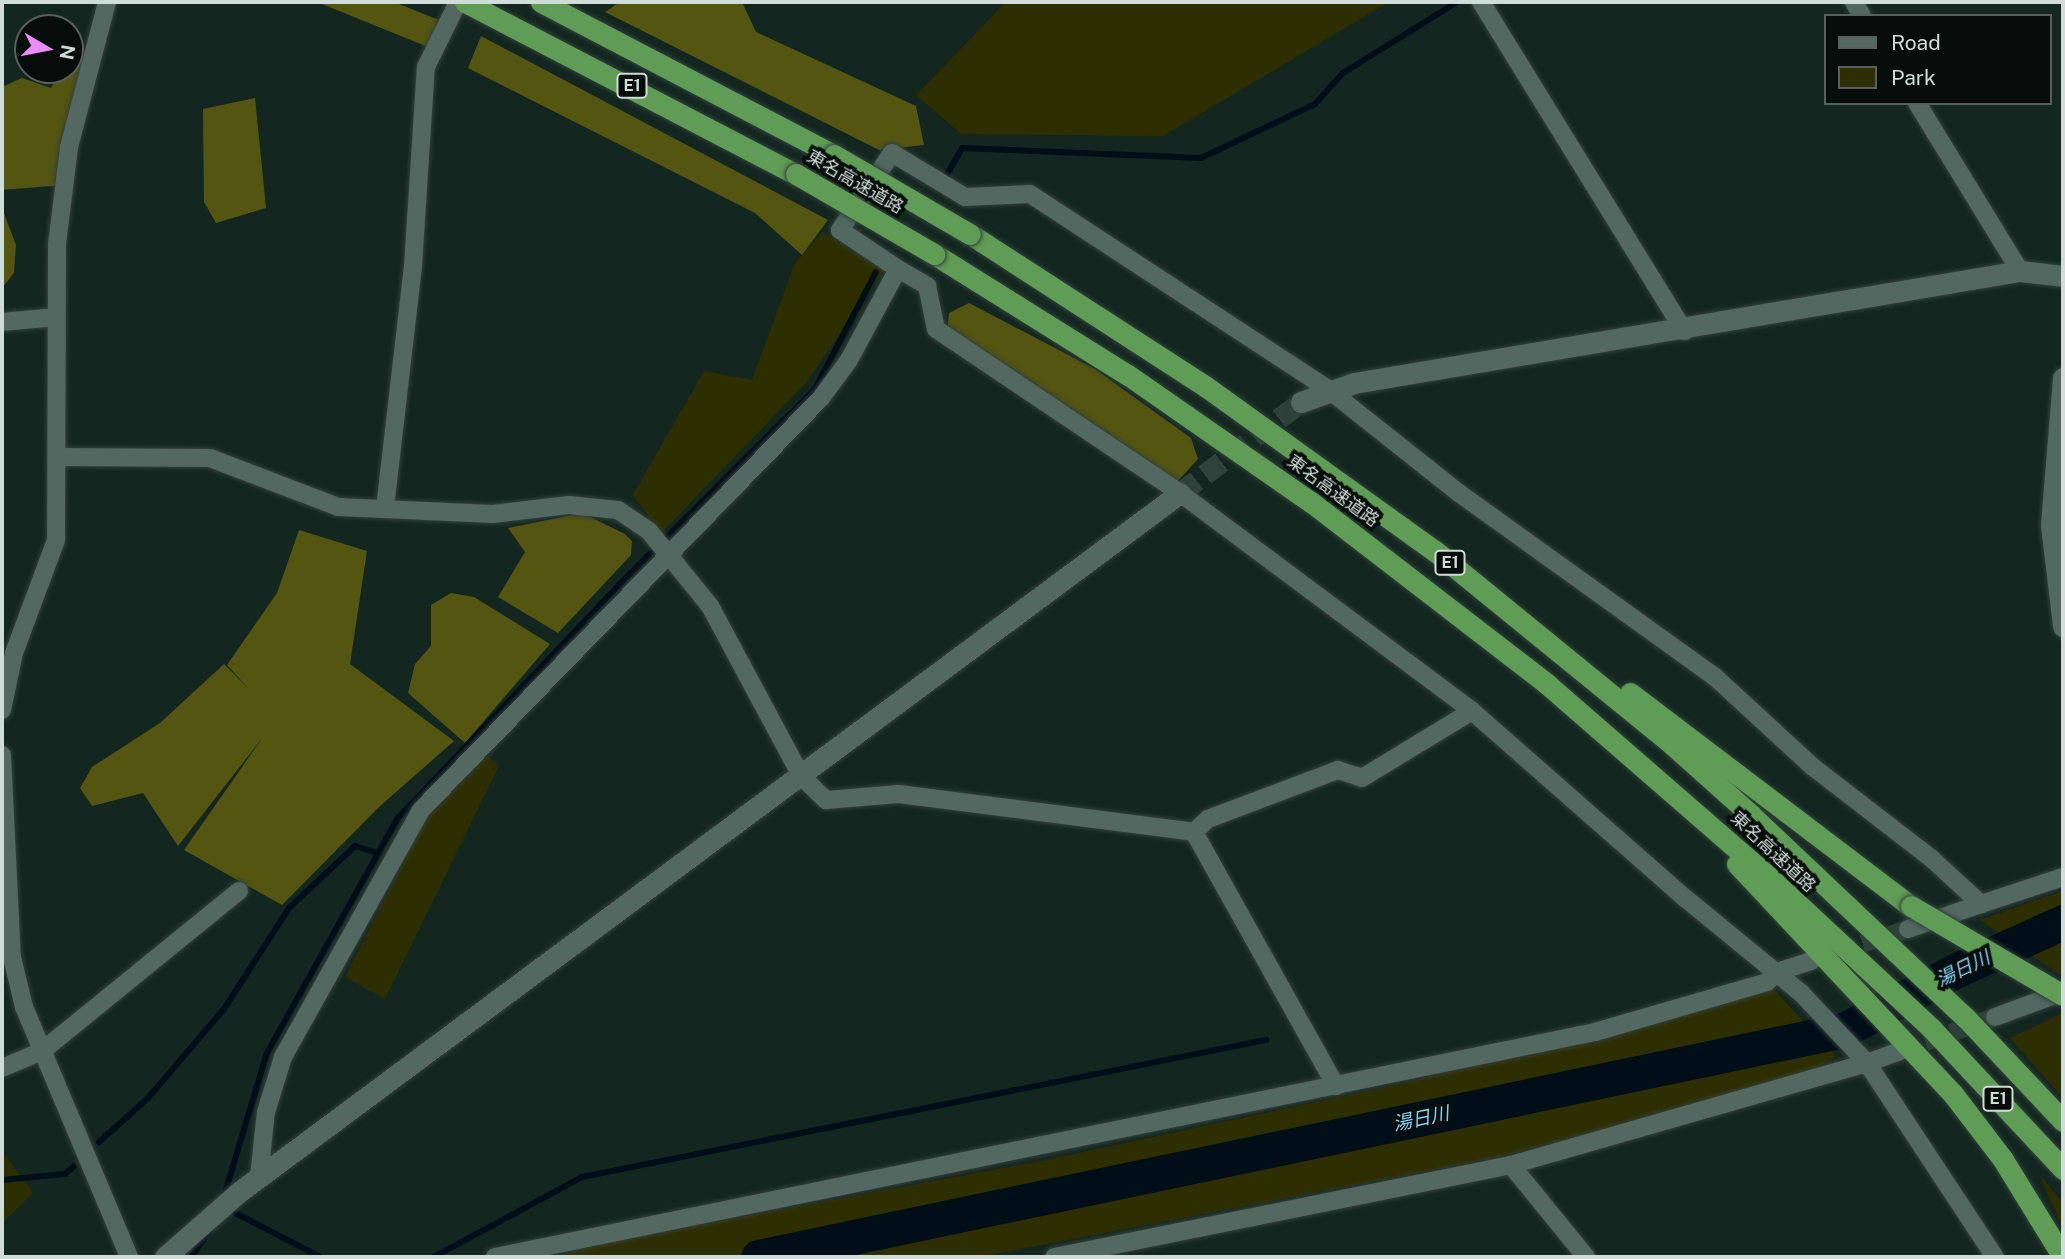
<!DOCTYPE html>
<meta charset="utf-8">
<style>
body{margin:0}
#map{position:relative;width:2065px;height:1259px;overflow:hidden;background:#132720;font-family:"Public Sans","Noto Sans JP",sans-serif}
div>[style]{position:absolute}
.green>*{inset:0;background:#2e2f00}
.forest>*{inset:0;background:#545511}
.stream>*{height:6px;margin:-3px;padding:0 3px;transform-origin:3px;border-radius:3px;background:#000e18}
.river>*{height:35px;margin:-17.5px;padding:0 17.5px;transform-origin:17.5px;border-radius:17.5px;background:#000e18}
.street-tunnel>*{height:18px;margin-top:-9px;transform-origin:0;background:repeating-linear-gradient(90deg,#2f423c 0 18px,transparent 0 27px)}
.secondary-tunnel>*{height:21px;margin-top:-10.5px;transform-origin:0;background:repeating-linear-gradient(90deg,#2f423c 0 21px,transparent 0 31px)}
.roads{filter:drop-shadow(0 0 2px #33403b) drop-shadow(0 0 2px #33403b)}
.street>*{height:18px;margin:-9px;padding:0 9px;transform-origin:9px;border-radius:9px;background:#536861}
.secondary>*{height:21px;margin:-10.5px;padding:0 10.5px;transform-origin:10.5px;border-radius:10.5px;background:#536861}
.highway>*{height:21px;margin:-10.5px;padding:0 10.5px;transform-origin:10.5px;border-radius:10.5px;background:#5f9c55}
.bridges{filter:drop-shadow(0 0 2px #33403b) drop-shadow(0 0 2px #33403b)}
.highway-bridge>*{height:21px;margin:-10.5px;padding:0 10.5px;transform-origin:10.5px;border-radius:10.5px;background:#5f9c55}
span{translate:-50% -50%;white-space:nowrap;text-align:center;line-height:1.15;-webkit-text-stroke:7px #060d0b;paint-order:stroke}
.shield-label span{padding:2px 5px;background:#060d0b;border:2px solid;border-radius:5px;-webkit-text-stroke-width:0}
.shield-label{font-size:16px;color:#d0dcd8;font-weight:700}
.street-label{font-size:18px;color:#d0dcd8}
.water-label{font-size:19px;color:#85d2f9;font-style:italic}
.frame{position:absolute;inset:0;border:4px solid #d0dcd8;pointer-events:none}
.legend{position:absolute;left:1824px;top:14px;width:228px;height:91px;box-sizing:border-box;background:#060d0b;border:2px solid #57605d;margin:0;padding:9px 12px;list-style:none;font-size:21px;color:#d0dcd8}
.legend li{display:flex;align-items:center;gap:14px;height:35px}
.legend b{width:35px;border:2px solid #57605d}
.north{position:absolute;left:14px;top:14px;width:70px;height:70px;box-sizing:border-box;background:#060d0b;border:2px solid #57605d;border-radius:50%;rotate:100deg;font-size:19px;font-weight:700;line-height:28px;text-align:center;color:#d0dcd8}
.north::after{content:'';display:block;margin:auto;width:24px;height:32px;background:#ec8cfb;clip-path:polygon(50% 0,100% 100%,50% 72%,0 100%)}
</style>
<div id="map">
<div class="green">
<i style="clip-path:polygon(1006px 2px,1389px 2px,1163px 136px,961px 134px,916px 95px)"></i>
<i style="clip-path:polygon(823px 232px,884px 270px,806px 383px,661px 533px,633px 495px,704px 371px,752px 380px,795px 263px)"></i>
<i style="clip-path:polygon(488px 756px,499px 766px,385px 999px,345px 977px,431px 809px)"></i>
<i style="clip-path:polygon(2063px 891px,2063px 977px,1980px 920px)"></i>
<i style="clip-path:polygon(1767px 982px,1836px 1056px,1793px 1084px,1504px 1156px,979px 1257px,552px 1257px,613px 1241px,1046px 1160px,1405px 1083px)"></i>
<i style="clip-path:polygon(2063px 1013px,2063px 1098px,2010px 1038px)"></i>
<i style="clip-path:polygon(2px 1151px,33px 1193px,2px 1223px)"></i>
<i style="clip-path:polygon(2039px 1174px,2063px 1203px,2063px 1229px)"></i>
</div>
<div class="forest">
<i style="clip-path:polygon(317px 2px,394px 2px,439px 20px,428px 47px)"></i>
<i style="clip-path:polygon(620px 2px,742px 2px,756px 32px,916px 106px,924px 145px,879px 150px,605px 12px)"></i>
<i style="clip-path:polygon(481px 36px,828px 220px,802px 255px,755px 213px,468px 68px)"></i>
<i style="clip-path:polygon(70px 53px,86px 71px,64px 185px,2px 190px,4px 86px,22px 78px,51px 88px,60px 70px,70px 70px)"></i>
<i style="clip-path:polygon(255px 98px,266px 208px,216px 223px,204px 202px,203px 109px)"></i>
<i style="clip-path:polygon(2px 208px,16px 245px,14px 273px,2px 288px)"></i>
<i style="clip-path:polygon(969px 303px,1095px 369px,1191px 438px,1198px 459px,1176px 483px,947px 331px,949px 313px)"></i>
<i style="clip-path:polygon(582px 513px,625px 534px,632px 541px,631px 555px,558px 633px,498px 597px,525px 552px,508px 528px)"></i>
<i style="clip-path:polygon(299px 530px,367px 551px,350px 664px,454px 741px,379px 807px,282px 905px,184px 850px,263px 737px,178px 846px,143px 793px,92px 806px,80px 788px,92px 767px,160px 723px,224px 664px,248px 688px,227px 665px,277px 593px)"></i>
<i style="clip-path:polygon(451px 593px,474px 597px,550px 644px,465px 743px,408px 693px,415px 664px,431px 646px,431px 605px)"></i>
</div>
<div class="stream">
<i style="left:946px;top:176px;width:32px;rotate:-60deg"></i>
<i style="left:962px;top:148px;width:239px;rotate:2.4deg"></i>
<i style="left:1201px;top:158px;width:126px;rotate:-25.3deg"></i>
<i style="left:1315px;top:104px;width:42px;rotate:-47.9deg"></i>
<i style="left:1343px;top:73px;width:134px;rotate:-31.9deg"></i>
<i style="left:99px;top:1142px;width:66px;rotate:-41.9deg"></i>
<i style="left:148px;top:1098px;width:117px;rotate:-49.5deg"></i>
<i style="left:224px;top:1009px;width:120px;rotate:-57.2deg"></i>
<i style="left:289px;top:908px;width:91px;rotate:-43.2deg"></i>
<i style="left:355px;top:846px;width:24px;rotate:17deg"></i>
<i style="left:2px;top:1180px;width:63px;rotate:-5.4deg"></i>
<i style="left:65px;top:1174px;width:11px;rotate:-41deg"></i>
<i style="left:224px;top:1196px;width:149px;rotate:-73.3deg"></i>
<i style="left:267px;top:1053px;width:268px;rotate:-60.9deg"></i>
<i style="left:397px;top:819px;width:324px;rotate:-46.5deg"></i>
<i style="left:620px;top:584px;width:276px;rotate:-45deg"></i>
<i style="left:815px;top:389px;width:132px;rotate:-62.5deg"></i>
<i style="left:226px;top:1208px;width:106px;rotate:27.5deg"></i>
<i style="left:191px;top:1257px;width:46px;rotate:-53.9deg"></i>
<i style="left:434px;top:1257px;width:168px;rotate:-28.4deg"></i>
<i style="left:582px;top:1177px;width:698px;rotate:-11.33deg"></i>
</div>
<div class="river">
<i style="left:758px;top:1257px;width:1109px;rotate:-11.81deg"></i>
<i style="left:1844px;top:1030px;width:128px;rotate:-28deg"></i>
<i style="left:1957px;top:970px;width:116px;rotate:-24.4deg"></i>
</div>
<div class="street-tunnel">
<i style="left:1837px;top:952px;width:75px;rotate:-17.9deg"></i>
<i style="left:1900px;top:1051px;width:101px;rotate:-19.7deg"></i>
</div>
<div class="secondary-tunnel">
<i style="left:1180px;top:493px;width:151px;rotate:-36.9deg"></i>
</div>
<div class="roads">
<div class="street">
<i style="left:1481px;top:2px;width:387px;rotate:58.3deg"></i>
<i style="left:1854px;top:2px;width:16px;rotate:60deg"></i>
<i style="left:1917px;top:103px;width:197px;rotate:58.5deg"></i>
<i style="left:898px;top:269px;width:70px;rotate:-146.1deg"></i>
<i style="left:840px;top:230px;width:93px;rotate:-56deg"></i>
<i style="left:892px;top:153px;width:85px;rotate:31.1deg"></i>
<i style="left:965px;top:197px;width:65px;rotate:-2.6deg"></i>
<i style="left:1030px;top:194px;width:358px;rotate:33.2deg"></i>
<i style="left:1329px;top:390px;width:166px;rotate:38.4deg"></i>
<i style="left:1459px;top:493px;width:315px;rotate:35.7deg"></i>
<i style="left:1715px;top:677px;width:133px;rotate:42.6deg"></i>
<i style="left:1813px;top:767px;width:150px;rotate:37.7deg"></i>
<i style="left:1932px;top:859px;width:67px;rotate:42.6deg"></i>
<i style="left:1981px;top:904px;width:86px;rotate:-18.2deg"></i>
<i style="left:2px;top:322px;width:54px;rotate:-5.3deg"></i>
<i style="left:59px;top:457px;width:151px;rotate:0.4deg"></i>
<i style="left:210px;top:458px;width:137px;rotate:20.9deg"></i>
<i style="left:338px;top:507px;width:155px;rotate:2.6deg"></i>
<i style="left:493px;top:514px;width:77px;rotate:-6.8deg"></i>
<i style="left:569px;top:505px;width:49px;rotate:5.8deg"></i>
<i style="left:618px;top:510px;width:37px;rotate:34deg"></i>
<i style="left:649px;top:531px;width:97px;rotate:50.9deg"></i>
<i style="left:710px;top:606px;width:193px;rotate:61.8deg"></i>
<i style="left:801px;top:776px;width:35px;rotate:44deg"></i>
<i style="left:826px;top:800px;width:73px;rotate:-4.7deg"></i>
<i style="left:899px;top:794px;width:297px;rotate:7.3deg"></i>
<i style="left:385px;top:508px;width:244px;rotate:-83.4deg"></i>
<i style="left:413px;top:266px;width:199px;rotate:-86.3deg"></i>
<i style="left:426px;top:67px;width:72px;rotate:-63.8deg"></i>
<i style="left:2px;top:710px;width:58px;rotate:-78.1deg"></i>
<i style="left:14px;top:653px;width:121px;rotate:-69.6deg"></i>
<i style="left:56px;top:540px;width:296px;rotate:-89.8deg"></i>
<i style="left:57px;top:244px;width:98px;rotate:-82.9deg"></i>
<i style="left:69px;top:147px;width:150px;rotate:-75.3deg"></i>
<i style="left:2px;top:755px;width:202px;rotate:87.2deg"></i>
<i style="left:12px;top:957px;width:51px;rotate:76.5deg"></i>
<i style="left:24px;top:1007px;width:271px;rotate:67.2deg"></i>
<i style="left:1194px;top:832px;width:19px;rotate:-43deg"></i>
<i style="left:1208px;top:819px;width:139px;rotate:-20.7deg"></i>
<i style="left:1338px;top:770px;width:25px;rotate:18deg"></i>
<i style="left:1362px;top:778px;width:129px;rotate:-31.3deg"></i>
<i style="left:1194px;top:832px;width:291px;rotate:60.8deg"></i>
<i style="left:1908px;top:929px;width:77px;rotate:-18.9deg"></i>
<i style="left:1995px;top:1017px;width:72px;rotate:-20.2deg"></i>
<i style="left:1900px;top:1051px;width:35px;rotate:160deg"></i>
<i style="left:1867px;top:1063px;width:232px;rotate:56.6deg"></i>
<i style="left:2px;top:1068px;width:43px;rotate:-23deg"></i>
<i style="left:42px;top:1051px;width:254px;rotate:-39.1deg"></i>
<i style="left:1511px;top:1165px;width:119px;rotate:50.8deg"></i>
<i style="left:259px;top:1177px;width:65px;rotate:-83.9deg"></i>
<i style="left:266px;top:1112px;width:58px;rotate:-72.8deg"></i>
<i style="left:283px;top:1057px;width:283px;rotate:-60.8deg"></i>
<i style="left:421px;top:810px;width:574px;rotate:-45.85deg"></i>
<i style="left:821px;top:398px;width:47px;rotate:-53.6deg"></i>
<i style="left:849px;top:360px;width:103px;rotate:-61.7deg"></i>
<i style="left:898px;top:269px;width:34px;rotate:30deg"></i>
<i style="left:927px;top:286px;width:44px;rotate:78.2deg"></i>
<i style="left:936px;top:329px;width:294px;rotate:33.9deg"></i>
<i style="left:1180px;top:493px;width:364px;rotate:36.7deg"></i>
<i style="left:1472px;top:711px;width:283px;rotate:41.3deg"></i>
<i style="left:1685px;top:898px;width:150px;rotate:39.3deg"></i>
<i style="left:1801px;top:993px;width:96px;rotate:46.7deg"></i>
<i style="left:1867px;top:1063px;width:370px;rotate:164deg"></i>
<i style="left:1511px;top:1165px;width:466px;rotate:168.6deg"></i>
<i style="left:495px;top:1257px;width:1123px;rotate:-11.56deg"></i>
<i style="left:1595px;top:1032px;width:179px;rotate:-16.2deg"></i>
<i style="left:1767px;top:982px;width:14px;rotate:-45deg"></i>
<i style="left:1777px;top:972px;width:36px;rotate:-18deg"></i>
</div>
<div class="secondary">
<i style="left:2063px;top:378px;width:147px;rotate:94.7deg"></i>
<i style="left:2051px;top:525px;width:102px;rotate:83.2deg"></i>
<i style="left:1301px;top:402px;width:56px;rotate:-19.7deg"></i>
<i style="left:1354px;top:383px;width:675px;rotate:-9.55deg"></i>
<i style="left:2020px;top:271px;width:43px;rotate:6.6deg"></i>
<i style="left:165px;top:1257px;width:98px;rotate:-41.3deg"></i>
<i style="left:239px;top:1192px;width:1172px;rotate:-36.61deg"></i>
</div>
<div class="highway">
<i style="left:465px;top:2px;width:373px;rotate:27.5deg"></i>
<i style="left:541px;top:2px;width:331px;rotate:27.6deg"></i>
<i style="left:970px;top:234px;width:280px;rotate:32.9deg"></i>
<i style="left:1205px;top:386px;width:283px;rotate:35.7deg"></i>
<i style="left:1435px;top:551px;width:299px;rotate:39.2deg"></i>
<i style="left:1667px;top:740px;width:111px;rotate:41.7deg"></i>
<i style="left:1750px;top:814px;width:296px;rotate:43.4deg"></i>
<i style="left:1965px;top:1017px;width:143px;rotate:46.7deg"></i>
<i style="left:934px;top:254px;width:229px;rotate:32deg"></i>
<i style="left:1128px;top:375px;width:223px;rotate:34.8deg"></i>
<i style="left:1311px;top:502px;width:298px;rotate:37.6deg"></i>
<i style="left:1547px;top:684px;width:293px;rotate:41deg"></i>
<i style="left:1768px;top:876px;width:224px;rotate:43deg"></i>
<i style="left:1932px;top:1029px;width:192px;rotate:46.9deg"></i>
<i style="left:1630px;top:693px;width:353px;rotate:37.2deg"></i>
<i style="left:1737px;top:864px;width:316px;rotate:46.8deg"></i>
<i style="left:1953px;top:1094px;width:81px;rotate:52.6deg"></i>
<i style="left:2002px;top:1158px;width:116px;rotate:58.4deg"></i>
</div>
</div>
<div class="bridges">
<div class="highway-bridge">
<i style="left:834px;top:155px;width:157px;rotate:30.2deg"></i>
<i style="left:796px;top:174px;width:160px;rotate:30.1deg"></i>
<i style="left:1911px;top:906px;width:176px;rotate:30.4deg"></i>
</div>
</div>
<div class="shield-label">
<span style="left:632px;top:86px">E1</span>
<span style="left:1450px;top:563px">E1</span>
<span style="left:1998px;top:1099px">E1</span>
</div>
<div class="street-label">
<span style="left:855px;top:182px;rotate:30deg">東名高速道路</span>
<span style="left:1333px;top:491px;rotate:36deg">東名高速道路</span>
<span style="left:1773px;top:852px;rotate:43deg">東名高速道路</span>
</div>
<div class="water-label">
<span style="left:1963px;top:969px;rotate:-26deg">湯日川</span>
<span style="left:1421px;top:1119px;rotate:-12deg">湯日川</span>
</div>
<div class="frame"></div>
<ul class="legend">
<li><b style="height:9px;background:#536861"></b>Road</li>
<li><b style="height:19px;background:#2e2f00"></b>Park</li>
</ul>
<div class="north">N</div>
</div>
